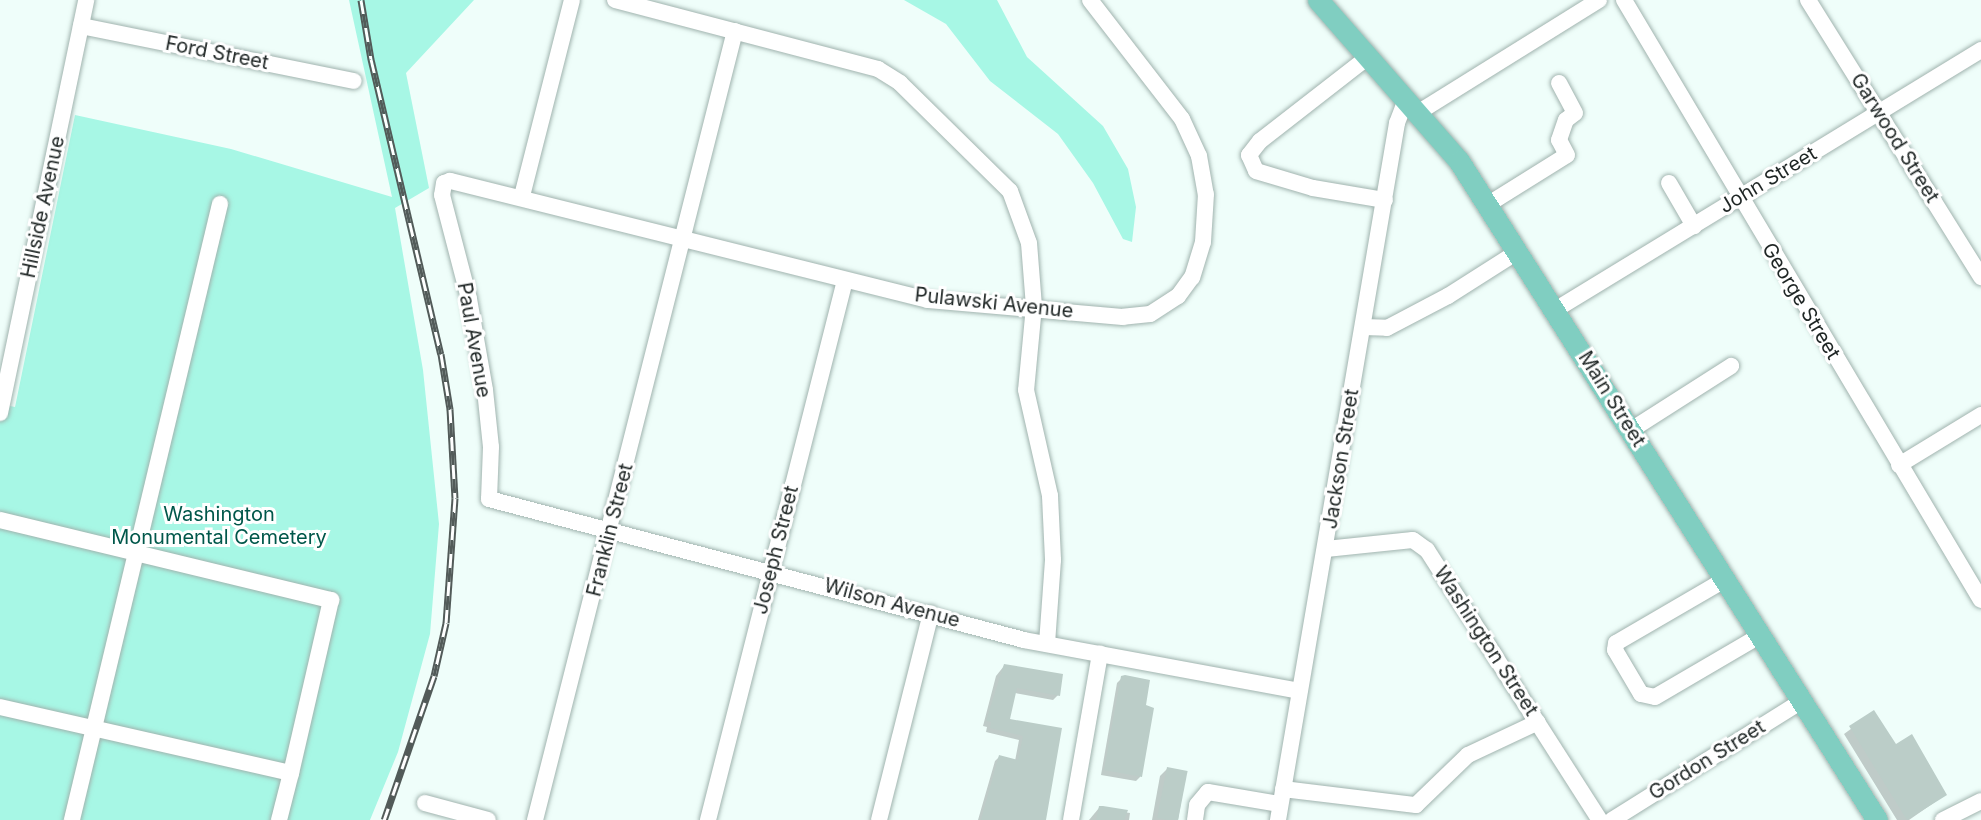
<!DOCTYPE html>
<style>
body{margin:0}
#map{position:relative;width:1981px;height:820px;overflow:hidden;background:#effefa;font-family:Inter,sans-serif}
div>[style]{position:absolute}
.green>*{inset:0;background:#a7f7e5}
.shadow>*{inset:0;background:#0003}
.building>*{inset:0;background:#bbcdc8;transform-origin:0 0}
.roads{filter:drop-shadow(0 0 2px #a0b3ae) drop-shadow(0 0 2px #a0b3ae)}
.minor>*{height:16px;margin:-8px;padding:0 8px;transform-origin:8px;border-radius:8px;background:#fff}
.major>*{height:21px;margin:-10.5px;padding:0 10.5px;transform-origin:10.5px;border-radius:10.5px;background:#80cec1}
.rail>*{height:7px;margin-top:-3.5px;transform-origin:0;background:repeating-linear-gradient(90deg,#fff 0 14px,#525b59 0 28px);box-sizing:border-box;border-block:2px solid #525b59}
span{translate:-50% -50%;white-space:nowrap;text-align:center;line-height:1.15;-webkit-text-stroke:6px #fff;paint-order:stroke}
.street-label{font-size:20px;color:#1f2625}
.park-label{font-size:20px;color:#00574a}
</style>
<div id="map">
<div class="green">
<i style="clip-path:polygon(349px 0,474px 0,406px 73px,429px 188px,395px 208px,423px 370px,439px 524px,430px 634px,398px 752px,370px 820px,0 820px,0 404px,15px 407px,75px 115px,231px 149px,392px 197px)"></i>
<i style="clip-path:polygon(904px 0,997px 0,1027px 57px,1103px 126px,1128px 169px,1136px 207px,1132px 242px,1123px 239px,1093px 183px,1058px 134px,990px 81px,946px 24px)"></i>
</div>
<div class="shadow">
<i style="clip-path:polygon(1004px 666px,1058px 695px,1053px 700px,1015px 693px,1008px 721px,1060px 729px,1043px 820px,978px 820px,995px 761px,1000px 756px,1015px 761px,1019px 740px,986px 732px,987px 727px,983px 726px,996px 676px)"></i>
<i style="clip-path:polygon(1122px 678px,1144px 706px,1140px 777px,1136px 781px,1101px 775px,1117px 683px)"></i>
<i style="clip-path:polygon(1874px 712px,1895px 746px,1945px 795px,1909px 820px,1897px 820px,1844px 734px)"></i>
<i style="clip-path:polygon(1167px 769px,1186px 772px,1178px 820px,1152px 820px,1160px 776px)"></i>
<i style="clip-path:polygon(1099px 808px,1130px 813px,1129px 820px,1089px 820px)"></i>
</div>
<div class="building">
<i style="clip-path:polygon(1004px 664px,1063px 674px,1060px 696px,1017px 688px,1010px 719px,1062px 728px,1046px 820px,981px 820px,999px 755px,1018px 760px,1023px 736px,990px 728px,991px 722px,986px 721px)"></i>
<i style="clip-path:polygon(1125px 675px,1150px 680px,1146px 705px,1154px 708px,1142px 777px,1104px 770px,1121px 676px)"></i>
<i style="clip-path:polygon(1874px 710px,1896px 744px,1912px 734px,1947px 795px,1907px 820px,1849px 726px)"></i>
<i style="left:1167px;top:767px;width:21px;height:52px;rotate:11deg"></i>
<i style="clip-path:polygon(1099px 806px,1103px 806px,1128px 810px,1124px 820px,1096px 820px)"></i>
</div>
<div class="roads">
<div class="minor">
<i style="left:615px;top:0;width:272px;rotate:14.7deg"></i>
<i style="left:878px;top:69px;width:26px;rotate:32deg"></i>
<i style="left:900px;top:83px;width:154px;rotate:44.5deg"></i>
<i style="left:1010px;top:191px;width:55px;rotate:69.9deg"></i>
<i style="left:1029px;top:243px;width:63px;rotate:85.5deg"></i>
<i style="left:1034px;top:306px;width:84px;rotate:95.4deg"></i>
<i style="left:1026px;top:390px;width:109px;rotate:77.2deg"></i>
<i style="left:1050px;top:496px;width:64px;rotate:87.3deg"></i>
<i style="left:1053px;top:560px;width:84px;rotate:94.1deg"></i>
<i style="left:1090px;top:0;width:150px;rotate:52.3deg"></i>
<i style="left:1182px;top:119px;width:41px;rotate:65.3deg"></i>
<i style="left:1199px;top:156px;width:39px;rotate:80deg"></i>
<i style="left:1206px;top:194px;width:48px;rotate:93.6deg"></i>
<i style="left:1203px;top:242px;width:37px;rotate:107deg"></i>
<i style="left:1192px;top:277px;width:24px;rotate:126deg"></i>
<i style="left:1178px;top:296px;width:33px;rotate:147deg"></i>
<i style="left:1150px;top:314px;width:27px;rotate:174deg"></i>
<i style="left:1123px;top:317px;width:196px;rotate:-175deg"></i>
<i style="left:928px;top:300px;width:493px;rotate:-166deg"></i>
<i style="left:450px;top:181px;width:6px;rotate:162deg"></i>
<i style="left:444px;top:183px;width:12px;rotate:99deg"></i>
<i style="left:442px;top:195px;width:107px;rotate:75.4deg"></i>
<i style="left:469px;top:299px;width:92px;rotate:80deg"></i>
<i style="left:485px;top:390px;width:57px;rotate:84deg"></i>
<i style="left:491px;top:447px;width:52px;rotate:92.2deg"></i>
<i style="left:489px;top:499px;width:553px;rotate:14.76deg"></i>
<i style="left:1024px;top:640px;width:280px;rotate:10.5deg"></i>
<i style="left:1624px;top:0;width:698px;rotate:59.25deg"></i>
<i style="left:1808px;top:0;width:327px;rotate:58deg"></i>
<i style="left:81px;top:26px;width:278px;rotate:11.4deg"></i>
<i style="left:1368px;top:57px;width:137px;rotate:142.1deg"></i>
<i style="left:1260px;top:141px;width:18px;rotate:128deg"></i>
<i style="left:1249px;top:155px;width:17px;rotate:66deg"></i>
<i style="left:1256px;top:171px;width:59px;rotate:16.6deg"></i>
<i style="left:1313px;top:188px;width:73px;rotate:9.5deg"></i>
<i style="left:1419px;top:112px;width:212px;rotate:-31.9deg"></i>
<i style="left:1669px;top:183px;width:50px;rotate:59.8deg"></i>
<i style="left:522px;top:196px;width:202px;rotate:-75.7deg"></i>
<i style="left:220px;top:204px;width:359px;rotate:103.5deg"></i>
<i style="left:136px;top:553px;width:201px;rotate:13.6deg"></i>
<i style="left:331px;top:600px;width:178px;rotate:103deg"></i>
<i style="left:1487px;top:205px;width:94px;rotate:-32deg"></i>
<i style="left:1567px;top:155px;width:17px;rotate:-118deg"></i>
<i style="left:1559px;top:140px;width:21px;rotate:-71deg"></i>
<i style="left:1566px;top:120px;width:11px;rotate:-38deg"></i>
<i style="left:1575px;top:113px;width:34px;rotate:-118deg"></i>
<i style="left:1555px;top:310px;width:499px;rotate:-31.4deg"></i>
<i style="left:1363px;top:327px;width:24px;rotate:2deg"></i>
<i style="left:1387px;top:328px;width:69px;rotate:-27.7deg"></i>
<i style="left:1448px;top:296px;width:82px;rotate:-32.5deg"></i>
<i style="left:0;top:413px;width:422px;rotate:-78.2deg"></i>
<i style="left:1631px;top:430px;width:119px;rotate:-32.6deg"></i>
<i style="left:1899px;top:465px;width:96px;rotate:-31.4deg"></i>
<i style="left:0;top:520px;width:140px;rotate:13.6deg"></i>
<i style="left:136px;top:553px;width:275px;rotate:103.5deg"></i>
<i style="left:1326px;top:549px;width:87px;rotate:-5.9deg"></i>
<i style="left:1413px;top:540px;width:17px;rotate:36deg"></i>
<i style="left:1427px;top:550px;width:321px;rotate:57.4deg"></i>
<i style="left:1726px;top:579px;width:127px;rotate:149.8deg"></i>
<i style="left:1616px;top:643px;width:7px;rotate:98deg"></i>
<i style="left:1615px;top:650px;width:51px;rotate:59.4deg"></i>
<i style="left:1641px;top:694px;width:14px;rotate:12deg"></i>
<i style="left:1655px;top:697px;width:123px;rotate:-30.3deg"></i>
<i style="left:0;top:707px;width:298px;rotate:12.8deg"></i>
<i style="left:291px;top:773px;width:49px;rotate:104.3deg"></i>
<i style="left:1283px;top:789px;width:134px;rotate:6.9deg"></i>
<i style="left:1416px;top:805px;width:72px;rotate:-43.9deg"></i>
<i style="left:1468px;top:755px;width:77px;rotate:-25.2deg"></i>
<i style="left:425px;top:803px;width:65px;rotate:15.1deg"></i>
<i style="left:535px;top:820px;width:814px;rotate:-75.78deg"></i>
<i style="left:708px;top:820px;width:557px;rotate:-75.76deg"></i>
<i style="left:879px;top:820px;width:213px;rotate:-75.9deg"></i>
<i style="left:1071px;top:820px;width:169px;rotate:-80.1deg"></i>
<i style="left:1195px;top:820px;width:15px;rotate:-82deg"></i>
<i style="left:1197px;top:805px;width:17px;rotate:-50deg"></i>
<i style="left:1208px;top:792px;width:73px;rotate:9.5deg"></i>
<i style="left:1278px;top:820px;width:707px;rotate:-80.31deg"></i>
<i style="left:1397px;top:123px;width:26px;rotate:-69deg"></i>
<i style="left:1612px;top:820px;width:226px;rotate:-32.1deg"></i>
<i style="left:1943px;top:820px;width:42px;rotate:-26.6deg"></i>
</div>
<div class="major">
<i style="left:1318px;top:0;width:214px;rotate:48.8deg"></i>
<i style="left:1459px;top:161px;width:780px;rotate:57.61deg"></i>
</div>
</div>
<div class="rail">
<i style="left:361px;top:0;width:60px;rotate:80.4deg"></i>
<i style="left:371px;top:59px;width:303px;rotate:76.7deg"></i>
<i style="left:441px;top:354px;width:56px;rotate:80.7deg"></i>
<i style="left:450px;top:409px;width:89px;rotate:86.8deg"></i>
<i style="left:455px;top:498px;width:125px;rotate:94.1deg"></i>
<i style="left:446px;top:623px;width:54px;rotate:102.8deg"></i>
<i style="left:434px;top:676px;width:152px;rotate:109.1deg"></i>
</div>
<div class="street-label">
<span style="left:217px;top:53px;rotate:11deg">Ford Street</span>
<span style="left:1895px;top:138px;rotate:58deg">Garwood Street</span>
<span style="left:1768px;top:180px;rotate:-31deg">John Street</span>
<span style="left:43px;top:207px;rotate:-78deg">Hillside Avenue</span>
<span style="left:1801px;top:301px;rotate:59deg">George Street</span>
<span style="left:994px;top:303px;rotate:6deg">Pulawski Avenue</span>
<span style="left:474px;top:340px;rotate:80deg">Paul Avenue</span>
<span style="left:1612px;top:399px;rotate:58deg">Main Street</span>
<span style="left:1341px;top:459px;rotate:-81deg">Jackson Street</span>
<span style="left:610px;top:530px;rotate:-76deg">Franklin Street</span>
<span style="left:776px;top:550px;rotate:-76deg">Joseph Street</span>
<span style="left:892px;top:603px;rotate:15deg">Wilson Avenue</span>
<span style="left:1486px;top:641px;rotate:57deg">Washington Street</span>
<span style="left:1707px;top:760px;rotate:-32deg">Gordon Street</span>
</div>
<div class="park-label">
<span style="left:219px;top:526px">Washington<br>Monumental Cemetery</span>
</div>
</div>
